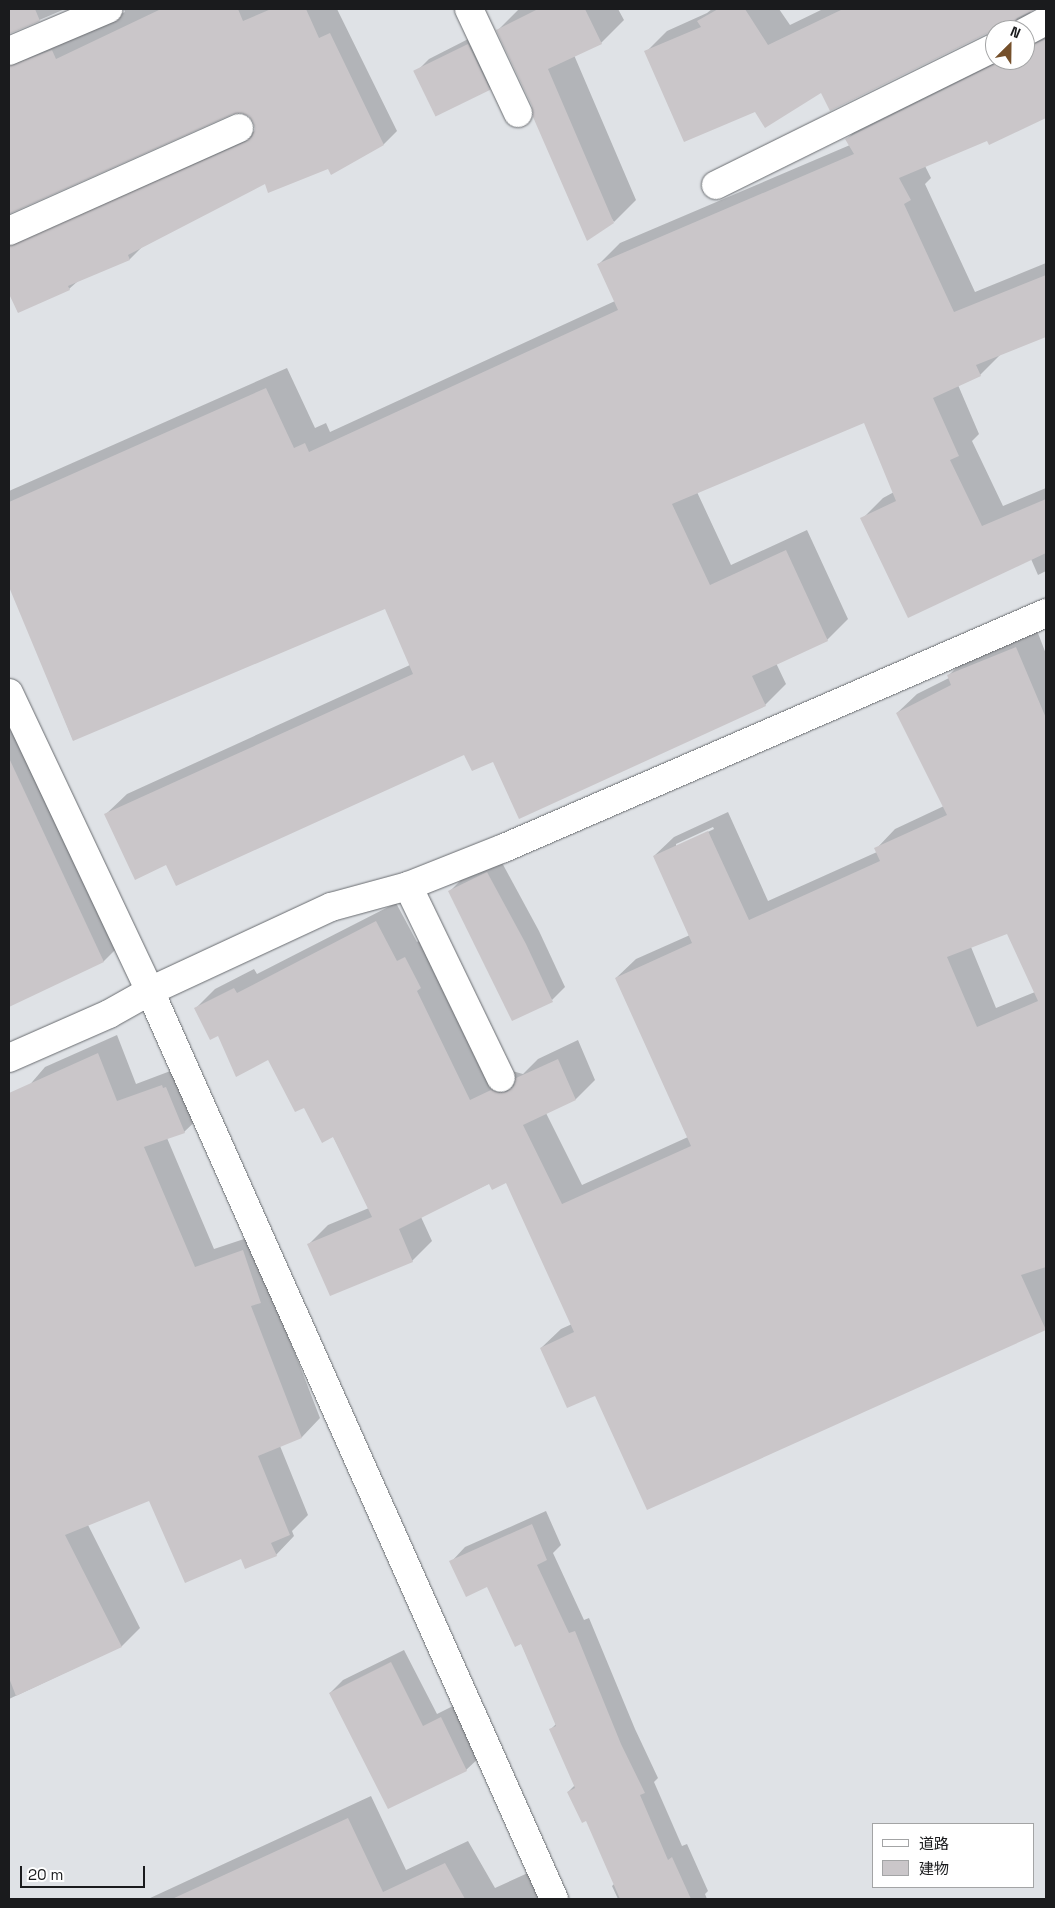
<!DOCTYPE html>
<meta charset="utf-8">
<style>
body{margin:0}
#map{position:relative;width:1055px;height:1908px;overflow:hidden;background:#dfe2e6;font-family:"Space Grotesk","Noto Sans JP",sans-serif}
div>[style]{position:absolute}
.shadow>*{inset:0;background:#0003}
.building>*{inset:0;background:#cac6c9;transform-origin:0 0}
.roads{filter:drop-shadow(0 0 1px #696c70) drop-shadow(0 0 1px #696c70)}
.street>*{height:28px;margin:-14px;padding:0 14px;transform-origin:14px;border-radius:14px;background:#fff}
.secondary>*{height:28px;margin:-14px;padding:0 14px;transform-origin:14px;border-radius:14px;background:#fff}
span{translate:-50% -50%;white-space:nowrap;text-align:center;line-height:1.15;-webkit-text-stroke:4px #fff;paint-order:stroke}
.frame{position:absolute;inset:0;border:10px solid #1a1b1d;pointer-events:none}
.legend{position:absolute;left:872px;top:1823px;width:162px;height:65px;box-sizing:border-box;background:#fff;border:1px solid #a3a4a5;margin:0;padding:6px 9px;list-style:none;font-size:15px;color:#1a1b1d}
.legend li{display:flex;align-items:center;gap:10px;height:25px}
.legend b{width:25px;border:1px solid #a3a4a5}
.north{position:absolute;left:985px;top:20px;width:50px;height:50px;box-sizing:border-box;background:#fff;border:1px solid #a3a4a5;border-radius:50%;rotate:23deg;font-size:14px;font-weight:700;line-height:20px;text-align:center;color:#1a1b1d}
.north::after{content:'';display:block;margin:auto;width:18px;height:22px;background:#75502b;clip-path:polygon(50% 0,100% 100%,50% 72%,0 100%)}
.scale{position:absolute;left:20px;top:1866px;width:125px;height:22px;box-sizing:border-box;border:2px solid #1a1b1d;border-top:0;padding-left:6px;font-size:15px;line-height:18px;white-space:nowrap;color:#1a1b1d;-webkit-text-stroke:4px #fff;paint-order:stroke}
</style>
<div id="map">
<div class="shadow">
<i style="clip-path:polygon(9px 9px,65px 9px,9px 33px)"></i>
<i style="clip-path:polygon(124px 9px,337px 9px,397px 131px,384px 144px,332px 173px,329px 168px,265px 182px,142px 247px,130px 259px,78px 281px,69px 289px,18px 312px,9px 291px,9px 244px,27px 233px,255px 131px,255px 122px,249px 115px,241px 111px,232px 113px,9px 213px,9px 62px,125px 12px)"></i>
<i style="clip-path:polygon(519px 9px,618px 9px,624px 20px,601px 43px,574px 55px,636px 200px,614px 222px,533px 106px,498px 30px)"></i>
<i style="clip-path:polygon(712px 9px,779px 9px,790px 25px,823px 9px,1034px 9px,1030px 11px,1032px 18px,1046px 27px,1046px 117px,989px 143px,987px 139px,925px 166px,931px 178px,925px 184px,975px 292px,1046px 263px,1046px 333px,1001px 354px,980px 375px,958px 385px,979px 434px,972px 441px,1003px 506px,1046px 488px,1046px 571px,1038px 575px,1031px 559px,862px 519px,883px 498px,894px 492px,864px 421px,697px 492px,731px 565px,807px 530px,848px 619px,827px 640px,776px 663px,786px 684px,765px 705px,493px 760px,465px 753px,106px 814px,127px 794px,410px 665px,385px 607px,73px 740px,9px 583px,9px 578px,12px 574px,9px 566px,9px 491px,287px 368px,315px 428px,326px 423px,330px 432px,615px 301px,599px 264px,620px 243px,850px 145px,847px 139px,868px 118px,995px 60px,1025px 60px,1025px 30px,995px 30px,821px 92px,755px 110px,646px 52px,667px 31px,707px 13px)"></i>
<i style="clip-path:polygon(482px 32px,502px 76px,489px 89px,416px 72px,429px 59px)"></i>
<i style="clip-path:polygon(evenodd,1036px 628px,1046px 654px,1046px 1328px,647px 1508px,595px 1394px,541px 1348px,561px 1329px,572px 1324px,507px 1181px,490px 1183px,421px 1217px,432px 1241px,412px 1261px,309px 1244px,328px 1225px,369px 1208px,333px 1136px,304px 1106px,269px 1059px,219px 1035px,195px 1009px,215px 989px,254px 969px,257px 974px,396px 903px,417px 942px,425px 938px,512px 1071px,523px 1074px,538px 1059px,578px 1040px,595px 1080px,576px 1099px,546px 1113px,582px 1185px,688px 1137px,616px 978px,636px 959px,690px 935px,654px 856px,674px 837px,728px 812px,768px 901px,877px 852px,876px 849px,895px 829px,944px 806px,897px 713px,917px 694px,949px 678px,948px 676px,968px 656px,1036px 628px,713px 827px,714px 829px,676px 847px,676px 844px,713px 827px,1036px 628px,1007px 932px,1035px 992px,996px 1008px,971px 947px,1007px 932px)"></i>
<i style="clip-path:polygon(9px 692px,125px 940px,104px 961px,9px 1006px)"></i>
<i style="clip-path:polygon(500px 859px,539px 931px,565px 987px,552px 1000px,450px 891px,463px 878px)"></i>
<i style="clip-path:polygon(117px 1035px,136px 1084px,181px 1067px,203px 1114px,184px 1132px,167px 1138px,214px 1249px,262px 1233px,271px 1291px,320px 1418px,302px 1437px,280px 1446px,308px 1515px,292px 1531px,294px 1536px,276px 1555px,242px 1557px,150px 1499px,88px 1525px,140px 1628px,122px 1646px,9px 1699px,9px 1095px,27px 1088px,45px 1067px)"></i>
<i style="clip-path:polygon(546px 1511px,561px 1545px,553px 1553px,584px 1620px,589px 1618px,635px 1729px,658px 1778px,654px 1782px,682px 1846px,687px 1844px,708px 1891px,705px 1894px,707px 1899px,618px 1899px,612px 1886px,615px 1883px,586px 1819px,568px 1792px,575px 1785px,551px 1729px,557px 1723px,521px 1643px,488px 1586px,451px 1562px,465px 1547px)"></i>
<i style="clip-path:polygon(404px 1650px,437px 1714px,455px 1705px,480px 1757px,466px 1770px,330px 1693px,343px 1680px)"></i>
<i style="clip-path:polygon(371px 1796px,406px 1870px,468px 1841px,495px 1888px,530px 1872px,545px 1899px,148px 1899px)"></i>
</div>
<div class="building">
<i style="clip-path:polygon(9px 9px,35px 9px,40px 21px,9px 34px)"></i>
<i style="clip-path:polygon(161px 9px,238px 9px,243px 21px,271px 9px,306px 9px,319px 38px,330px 33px,384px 145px,331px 175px,328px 169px,268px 193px,265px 184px,128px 255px,130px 260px,68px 286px,70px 290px,18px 313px,9px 294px,9px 246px,245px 142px,252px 137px,255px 129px,253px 122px,249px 116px,241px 113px,233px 114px,9px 214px,9px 66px,52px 50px,56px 59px)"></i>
<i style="clip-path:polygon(538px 9px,585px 9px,602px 44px,548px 69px,614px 223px,587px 241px,533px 117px,532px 106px,496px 30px)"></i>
<i style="clip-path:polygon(718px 9px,745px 9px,768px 45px,843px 9px,1036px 9px,1017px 18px,1010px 30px,995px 30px,988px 33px,830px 111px,821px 93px,765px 128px,755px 112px,684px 142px,644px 51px,701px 27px,697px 21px)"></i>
<i style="clip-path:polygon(1046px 39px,1046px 118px,989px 145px,987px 141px,899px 178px,911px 200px,904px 204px,954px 312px,1046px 275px,1046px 337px,976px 365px,981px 376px,933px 398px,959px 456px,950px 460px,982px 526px,1046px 499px,1046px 553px,908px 618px,860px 518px,896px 501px,864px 423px,672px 504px,710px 585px,786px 550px,828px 641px,752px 676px,766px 706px,519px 819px,493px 762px,472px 771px,464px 755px,176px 886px,166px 865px,135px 880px,104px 814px,413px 674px,385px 609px,73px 741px,9px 587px,9px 502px,266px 388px,294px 448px,305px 443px,309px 452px,618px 310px,597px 264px,854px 154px,845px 139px,1003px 60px,1025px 60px,1025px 48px)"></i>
<i style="left:468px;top:44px;width:51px;height:61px;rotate:64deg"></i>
<i style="clip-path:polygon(evenodd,1016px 647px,1046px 718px,1046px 1267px,1021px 1275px,1046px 1330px,647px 1510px,595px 1396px,567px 1408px,540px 1348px,574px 1332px,506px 1183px,492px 1190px,489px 1184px,399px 1229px,413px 1262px,330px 1296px,307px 1244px,372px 1217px,333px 1137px,322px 1143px,304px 1108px,295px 1112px,268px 1060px,236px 1077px,218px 1036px,210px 1040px,194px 1008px,234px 988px,237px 993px,376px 921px,397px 961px,405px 957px,421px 988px,417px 991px,470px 1100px,491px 1090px,499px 1093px,507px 1092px,514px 1086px,516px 1078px,558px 1059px,576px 1100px,523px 1125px,562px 1204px,691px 1146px,615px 978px,692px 943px,653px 856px,708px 831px,749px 920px,880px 861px,874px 848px,947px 815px,896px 713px,951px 685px,947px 675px,1016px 647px,1007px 934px,1038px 1001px,977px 1027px,947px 957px,1007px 934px)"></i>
<i style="clip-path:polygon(9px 758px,104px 962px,9px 1007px)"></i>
<i style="clip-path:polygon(487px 872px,526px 944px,553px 1002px,512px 1021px,448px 891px)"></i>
<i style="clip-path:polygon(98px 1053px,117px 1101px,162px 1085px,163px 1088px,166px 1087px,185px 1133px,144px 1147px,195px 1267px,243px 1250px,261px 1303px,251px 1306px,302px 1438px,258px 1456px,290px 1535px,271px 1543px,277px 1556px,245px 1569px,241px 1559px,185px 1583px,149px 1501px,65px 1535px,122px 1647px,16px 1696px,9px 1678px,9px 1093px)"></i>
<i style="clip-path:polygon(532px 1524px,547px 1560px,537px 1565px,569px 1633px,575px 1631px,621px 1744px,645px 1793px,640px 1795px,668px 1860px,672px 1857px,691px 1899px,620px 1899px,586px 1821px,582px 1823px,567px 1792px,575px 1788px,549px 1729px,556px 1726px,521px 1644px,515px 1647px,487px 1587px,466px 1597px,449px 1561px)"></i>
<i style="clip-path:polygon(391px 1662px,423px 1726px,441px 1717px,467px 1771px,388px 1809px,329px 1693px)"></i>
<i style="clip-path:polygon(348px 1818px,383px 1892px,445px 1863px,465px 1899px,172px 1899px)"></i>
</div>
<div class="roads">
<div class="street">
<i style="left:469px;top:9px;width:115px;rotate:64.8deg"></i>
<i style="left:1025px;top:32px;width:24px;rotate:-28deg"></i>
<i style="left:9px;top:51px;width:108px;rotate:-23deg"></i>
<i style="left:716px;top:185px;width:311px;rotate:-26.3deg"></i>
<i style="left:9px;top:231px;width:252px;rotate:-24.1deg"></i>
<i style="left:504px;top:848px;width:591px;rotate:-23.44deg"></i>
<i style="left:408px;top:886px;width:213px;rotate:64.2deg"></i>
</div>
<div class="secondary">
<i style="left:9px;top:693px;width:330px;rotate:64.7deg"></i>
<i style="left:150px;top:991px;width:994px;rotate:66.01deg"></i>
<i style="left:9px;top:1058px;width:109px;rotate:-23.7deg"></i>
<i style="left:109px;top:1014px;width:47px;rotate:-29.3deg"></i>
<i style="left:150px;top:991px;width:200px;rotate:-24.9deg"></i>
<i style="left:331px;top:907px;width:80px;rotate:-15.3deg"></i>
<i style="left:408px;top:886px;width:103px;rotate:-21.6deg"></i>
</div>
</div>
<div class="frame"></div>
<ul class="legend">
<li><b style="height:6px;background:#fff"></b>道路</li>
<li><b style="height:14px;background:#cac6c9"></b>建物</li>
</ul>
<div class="north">N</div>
<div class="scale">20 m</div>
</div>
